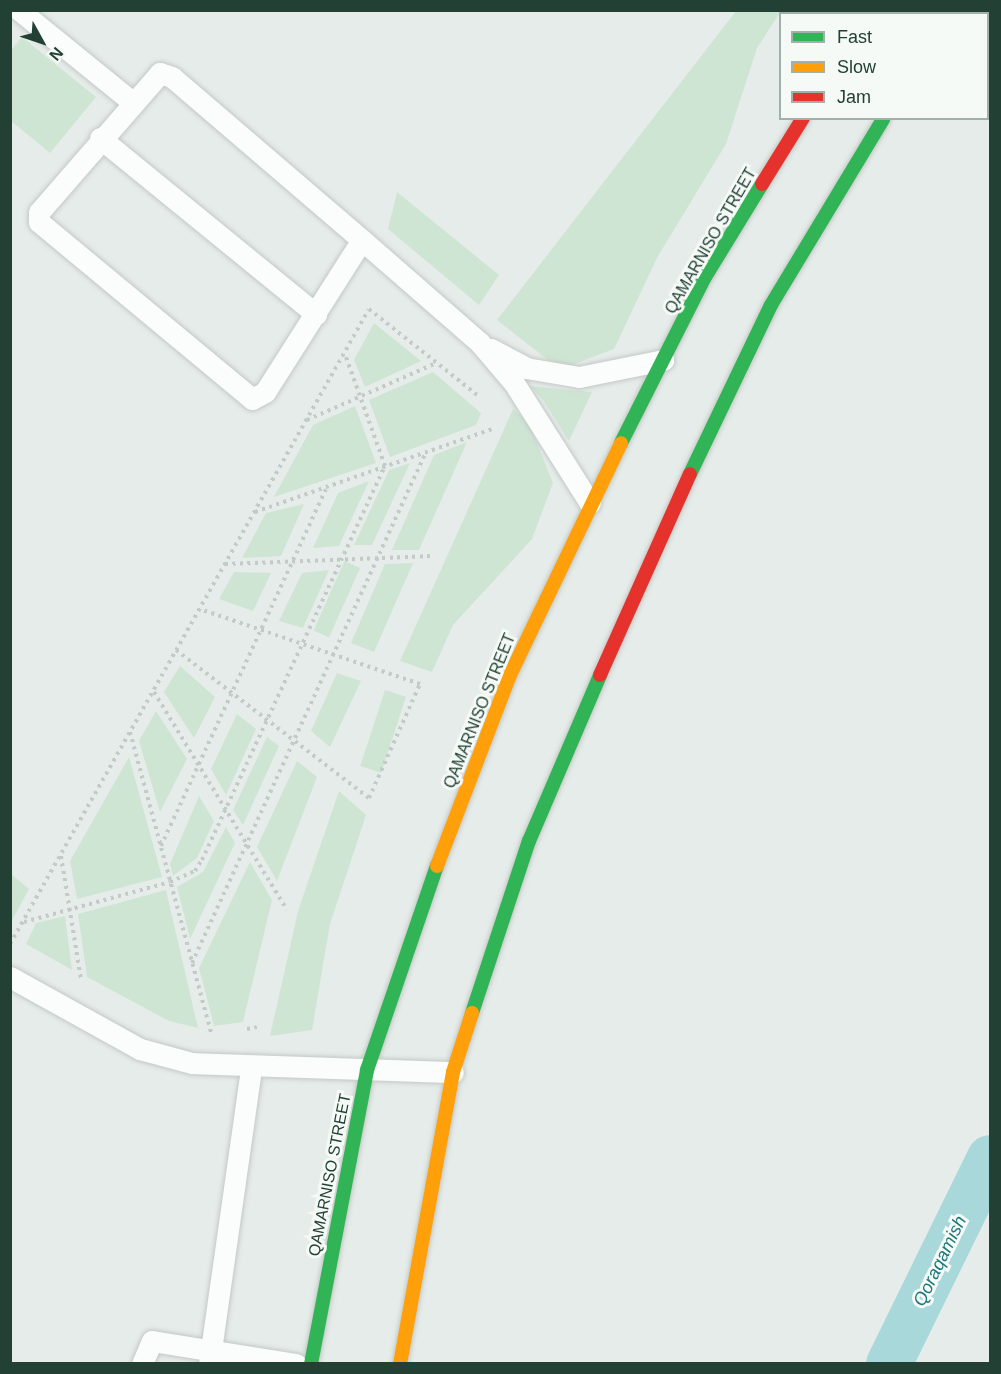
<!DOCTYPE html>
<style>
body{margin:0}
#map{position:relative;width:1001px;height:1374px;overflow:hidden;background:#e6ece9;font-family:Arial,sans-serif}
div>[style]{position:absolute}
.green>*{inset:0;background:#cfe5d4;transform-origin:0 0}
.canal>*{height:46px;margin:-23px;padding:0 23px;transform-origin:23px;border-radius:23px;background:#a8d8da}
.path>*{height:4px;margin-top:-2px;transform-origin:0;background:repeating-linear-gradient(90deg,#c2cbc6 0 3px,transparent 0 7.5px)}
.roads{filter:drop-shadow(0 0 2px #c3c9c6) drop-shadow(0 0 2px #c3c9c6)}
.lane>*{height:21px;margin:-10.5px;padding:0 10.5px;transform-origin:10.5px;border-radius:10.5px;background:#fbfcfc}
.fast>*{height:14px;margin:-7px;padding:0 7px;transform-origin:7px;border-radius:7px;background:#30b455}
.slow>*{height:14px;margin:-7px;padding:0 7px;transform-origin:7px;border-radius:7px;background:#ff9f0a}
.jam>*{height:14px;margin:-7px;padding:0 7px;transform-origin:7px;border-radius:7px;background:#e5322d}
span{translate:-50% -50%;white-space:nowrap;text-align:center;line-height:1.15;-webkit-text-stroke:6px #f5faf7;paint-order:stroke}
.street-label{font-size:16px;color:#234035}
.water-label{font-size:18px;color:#1c787d;font-style:italic}
.frame{position:absolute;inset:0;border:12px solid #234035;pointer-events:none}
.legend{position:absolute;left:779px;top:12px;width:210px;height:108px;box-sizing:border-box;background:#f5faf7;border:2px solid #a1b0a9;margin:0;padding:8px 10px;list-style:none;font-size:18px;color:#234035}
.legend li{display:flex;align-items:center;gap:12px;height:30px}
.legend b{width:30px;border:2px solid #a1b0a9}
.north{position:absolute;left:12px;top:12px;width:60px;height:60px;-webkit-text-stroke:4px #f5faf7;paint-order:stroke;rotate:130deg;font-size:16px;font-weight:700;line-height:24px;text-align:center;color:#234035}
.north::after{content:'';display:block;margin:auto;width:21px;height:27px;background:#234035;clip-path:polygon(50% 0,100% 100%,50% 72%,0 100%)}
</style>
<div id="map">
<div class="green">
<i style="clip-path:polygon(736px 11px,781px 11px,757px 48px,726px 144px,658px 256px,614px 349px,569px 366px,548px 360px,497px 320px)"></i>
<i style="clip-path:polygon(22px 37px,96px 97px,50px 153px,11px 121px,11px 50px)"></i>
<i style="clip-path:polygon(397px 192px,499px 275px,479px 305px,388px 229px)"></i>
<i style="clip-path:polygon(374px 323px,421px 361px,365px 387px,354px 360px)"></i>
<i style="clip-path:polygon(433px 372px,481px 413px,476px 425px,390px 457px,369px 400px)"></i>
<i style="clip-path:polygon(530px 386px,592px 392px,569px 441px,543px 400px)"></i>
<i style="clip-path:polygon(355px 406px,376px 463px,274px 497px,313px 425px)"></i>
<i style="clip-path:polygon(513px 409px,529px 423px,553px 483px,532px 539px,453px 625px,432px 672px,400px 661px)"></i>
<i style="clip-path:polygon(467px 442px,419px 550px,392px 550px,434px 455px)"></i>
<i style="clip-path:polygon(410px 463px,372px 545px,354px 545px,389px 470px)"></i>
<i style="clip-path:polygon(369px 481px,339px 546px,313px 548px,338px 493px)"></i>
<i style="clip-path:polygon(304px 504px,281px 556px,242px 558px,266px 513px)"></i>
<i style="clip-path:polygon(413px 563px,374px 652px,351px 643px,385px 564px)"></i>
<i style="left:360px;top:568px;width:76px;height:17px;rotate:114deg"></i>
<i style="clip-path:polygon(329px 570px,303px 628px,279px 621px,302px 573px)"></i>
<i style="clip-path:polygon(234px 572px,271px 573px,253px 611px,219px 599px)"></i>
<i style="clip-path:polygon(180px 666px,215px 697px,194px 738px,164px 692px)"></i>
<i style="clip-path:polygon(337px 673px,361px 681px,330px 747px,311px 731px)"></i>
<i style="left:385px;top:690px;width:22px;height:80px;rotate:18deg"></i>
<i style="clip-path:polygon(156px 711px,187px 759px,160px 812px,139px 741px)"></i>
<i style="clip-path:polygon(237px 714px,256px 729px,226px 795px,211px 769px)"></i>
<i style="clip-path:polygon(267px 737px,279px 746px,243px 825px,233px 810px)"></i>
<i style="clip-path:polygon(129px 757px,162px 877px,77px 899px,70px 861px)"></i>
<i style="clip-path:polygon(297px 761px,317px 777px,277px 881px,257px 847px)"></i>
<i style="clip-path:polygon(339px 791px,366px 815px,330px 924px,312px 1030px,270px 1036px,298px 911px)"></i>
<i style="clip-path:polygon(199px 796px,214px 821px,197px 858px,173px 876px,170px 864px)"></i>
<i style="clip-path:polygon(226px 827px,235px 843px,190px 939px,177px 887px,203px 872px)"></i>
<i style="clip-path:polygon(250px 862px,272px 900px,243px 1022px,214px 1026px,199px 968px)"></i>
<i style="clip-path:polygon(11px 874px,29px 889px,11px 922px)"></i>
<i style="clip-path:polygon(166px 890px,198px 1028px,169px 1021px,87px 977px,78px 914px)"></i>
<i style="clip-path:polygon(65px 916px,72px 970px,26px 944px,36px 923px)"></i>
</div>
<div class="canal">
<i style="left:889px;top:1364px;width:229px;rotate:-63.9deg"></i>
</div>
<div class="path">
<i style="left:307px;top:420px;width:141px;rotate:-23.8deg"></i>
<i style="left:255px;top:512px;width:251px;rotate:-19.3deg"></i>
<i style="left:225px;top:564px;width:208px;rotate:-2.2deg"></i>
<i style="left:176px;top:650px;width:243px;rotate:37.5deg"></i>
<i style="left:369px;top:798px;width:125px;rotate:-65.9deg"></i>
<i style="left:420px;top:684px;width:232px;rotate:-161.2deg"></i>
<i style="left:154px;top:692px;width:255px;rotate:58.6deg"></i>
<i style="left:130px;top:732px;width:311px;rotate:74.9deg"></i>
<i style="left:161px;top:846px;width:396px;rotate:-65.2deg"></i>
<i style="left:61px;top:856px;width:125px;rotate:80.8deg"></i>
<i style="left:24px;top:922px;width:151px;rotate:-15.3deg"></i>
<i style="left:170px;top:882px;width:27px;rotate:-24deg"></i>
<i style="left:195px;top:871px;width:13px;rotate:-58deg"></i>
<i style="left:202px;top:860px;width:434px;rotate:-65.1deg"></i>
<i style="left:385px;top:466px;width:119px;rotate:-109.7deg"></i>
<i style="left:10px;top:944px;width:729px;rotate:-60.52deg"></i>
<i style="left:369px;top:309px;width:138px;rotate:38.5deg"></i>
<i style="left:192px;top:963px;width:562px;rotate:-65.4deg"></i>
<i style="left:247px;top:1029px;width:10px;rotate:-11deg"></i>
</div>
<div class="roads">
<div class="lane">
<i style="left:19px;top:10px;width:144px;rotate:39.1deg"></i>
<i style="left:100px;top:138px;width:279px;rotate:39.2deg"></i>
<i style="left:362px;top:240px;width:250px;rotate:-139.4deg"></i>
<i style="left:172px;top:77px;width:13px;rotate:-162deg"></i>
<i style="left:160px;top:73px;width:184px;rotate:131deg"></i>
<i style="left:39px;top:212px;width:10px;rotate:90deg"></i>
<i style="left:39px;top:222px;width:277px;rotate:39.7deg"></i>
<i style="left:252px;top:399px;width:15px;rotate:-28deg"></i>
<i style="left:265px;top:392px;width:180px;rotate:-57.5deg"></i>
<i style="left:362px;top:240px;width:157px;rotate:41.1deg"></i>
<i style="left:480px;top:343px;width:52px;rotate:49.6deg"></i>
<i style="left:514px;top:383px;width:142px;rotate:57.7deg"></i>
<i style="left:491px;top:349px;width:40px;rotate:28deg"></i>
<i style="left:526px;top:368px;width:54px;rotate:9.6deg"></i>
<i style="left:579px;top:377px;width:86px;rotate:-11.4deg"></i>
<i style="left:10px;top:977px;width:149px;rotate:29deg"></i>
<i style="left:140px;top:1049px;width:54px;rotate:15.1deg"></i>
<i style="left:192px;top:1063px;width:261px;rotate:2deg"></i>
<i style="left:142px;top:1364px;width:25px;rotate:-67deg"></i>
<i style="left:152px;top:1341px;width:146px;rotate:9.1deg"></i>
<i style="left:209px;top:1364px;width:299px;rotate:-81.9deg"></i>
</div>
<div class="fast">
<i style="left:954px;top:14px;width:4px;rotate:-63deg"></i>
<i style="left:621px;top:443px;width:186px;rotate:-63.2deg"></i>
<i style="left:705px;top:277px;width:109px;rotate:-58.5deg"></i>
<i style="left:690px;top:474px;width:187px;rotate:-64.4deg"></i>
<i style="left:771px;top:305px;width:218px;rotate:-58.9deg"></i>
<i style="left:472px;top:1013px;width:181px;rotate:-71.7deg"></i>
<i style="left:529px;top:841px;width:181px;rotate:-66.8deg"></i>
<i style="left:311px;top:1364px;width:299px;rotate:-79.2deg"></i>
<i style="left:367px;top:1070px;width:216px;rotate:-71.1deg"></i>
</div>
<div class="slow">
<i style="left:870px;top:14px;width:4px;rotate:-63deg"></i>
<i style="left:437px;top:866px;width:204px;rotate:-69.1deg"></i>
<i style="left:510px;top:675px;width:257px;rotate:-64.4deg"></i>
<i style="left:400px;top:1364px;width:297px;rotate:-79.7deg"></i>
<i style="left:453px;top:1072px;width:62px;rotate:-72.1deg"></i>
</div>
<div class="jam">
<i style="left:762px;top:184px;width:78px;rotate:-58.2deg"></i>
<i style="left:600px;top:675px;width:220px;rotate:-65.9deg"></i>
</div>
</div>
<div class="street-label">
<span style="left:711px;top:241px;rotate:-60deg">QAMARNISO STREET</span>
<span style="left:480px;top:711px;rotate:-68deg">QAMARNISO STREET</span>
<span style="left:330px;top:1175px;rotate:-79deg">QAMARNISO STREET</span>
</div>
<div class="water-label">
<span style="left:940px;top:1261px;rotate:-64deg">Qoraqamish</span>
</div>
<div class="frame"></div>
<ul class="legend">
<li><b style="height:8px;background:#30b455"></b>Fast</li>
<li><b style="height:8px;background:#ff9f0a"></b>Slow</li>
<li><b style="height:8px;background:#e5322d"></b>Jam</li>
</ul>
<div class="north">N</div>
</div>
